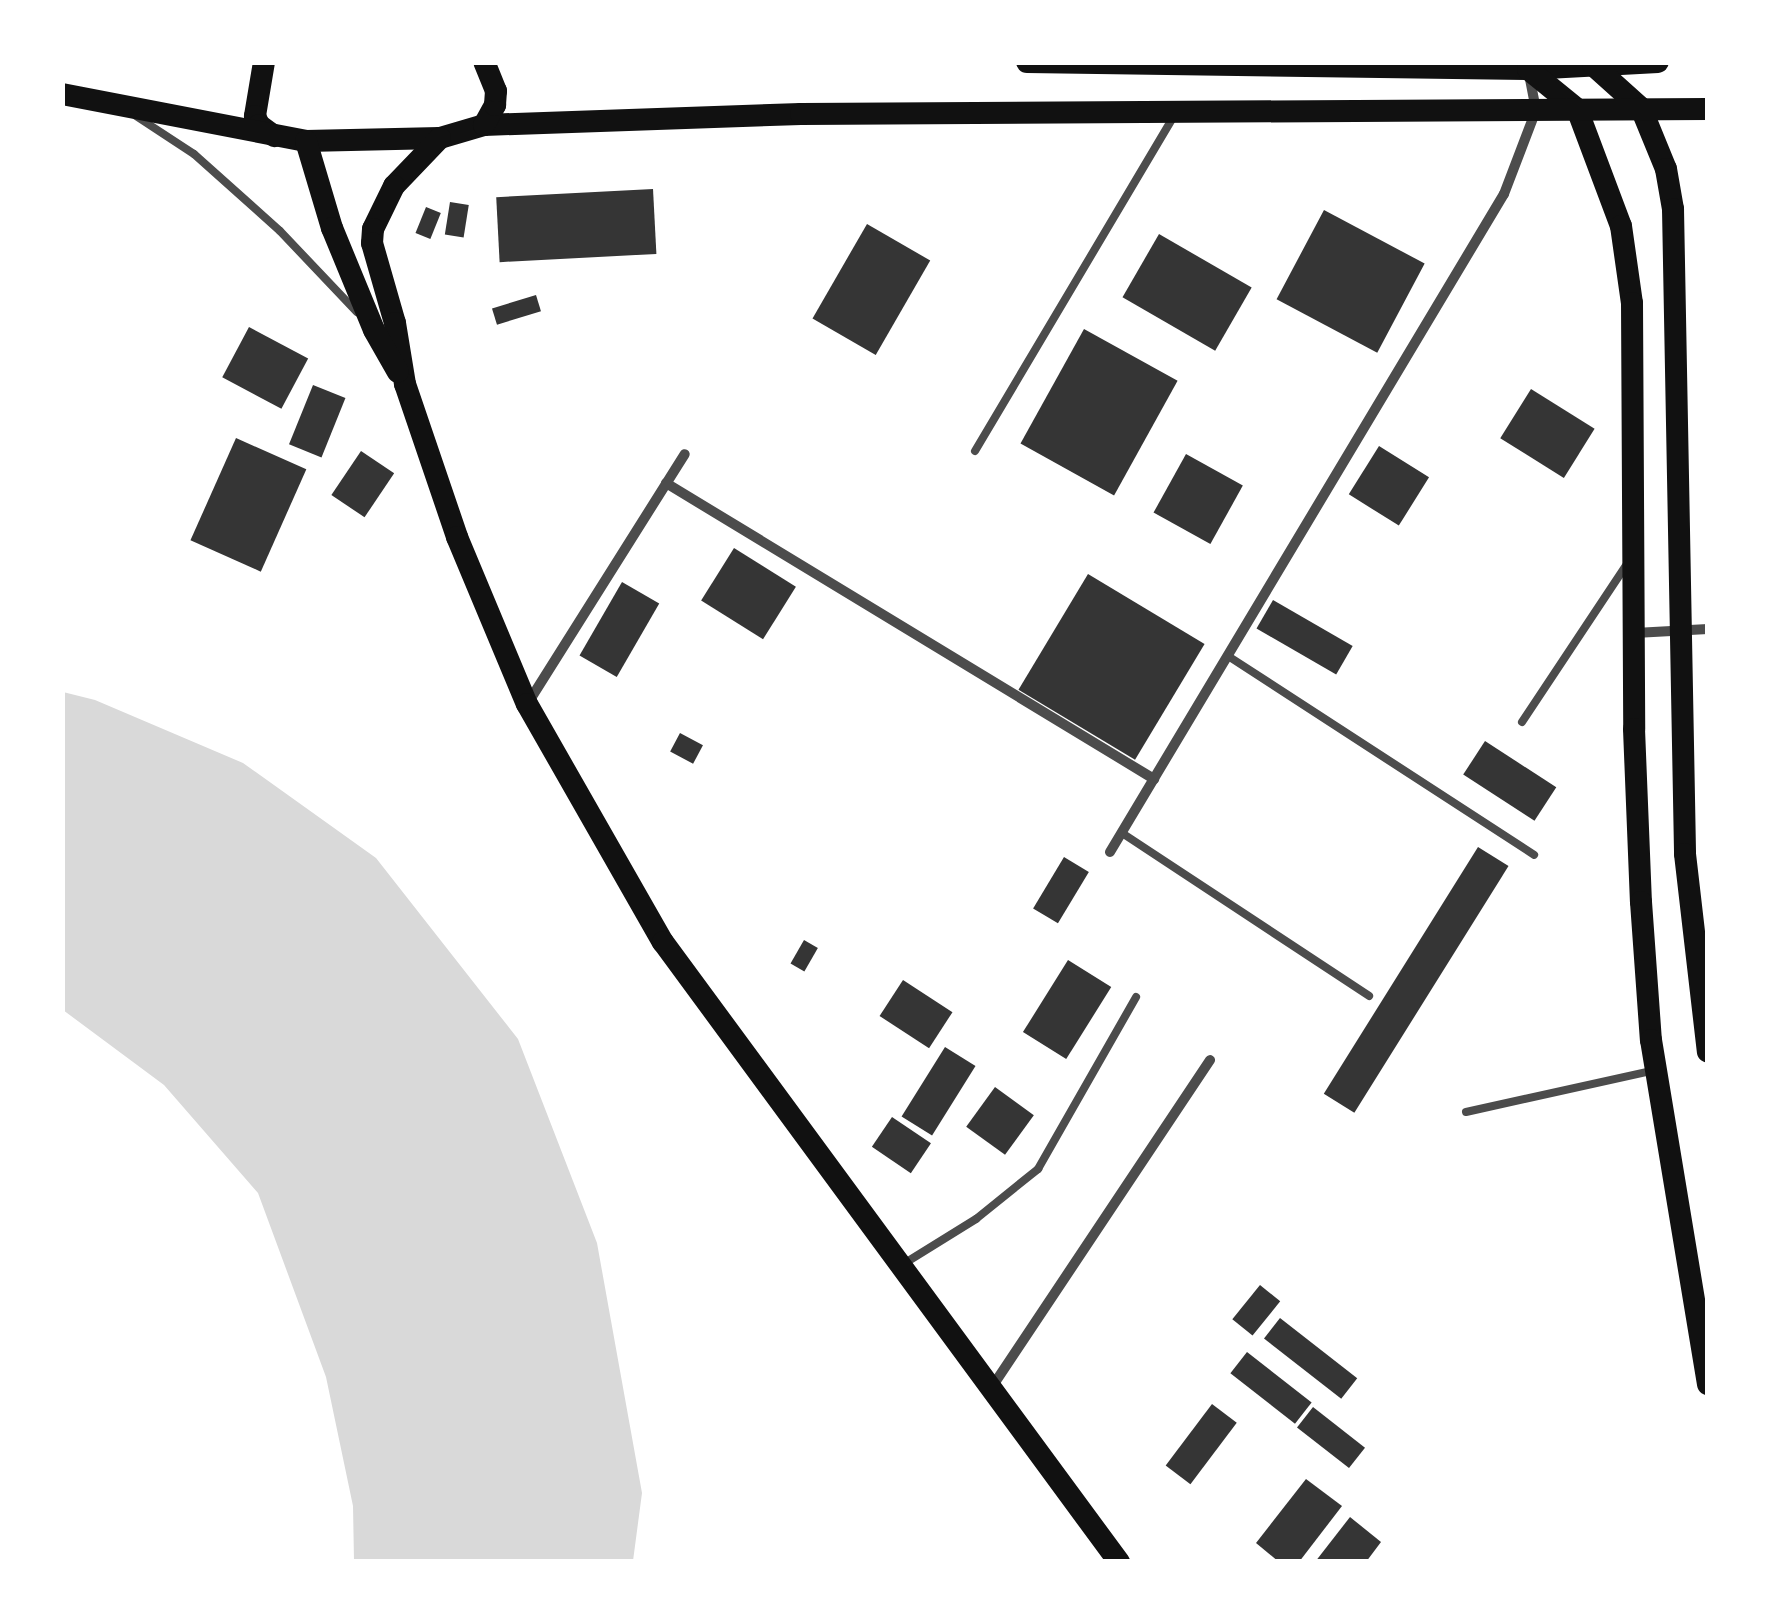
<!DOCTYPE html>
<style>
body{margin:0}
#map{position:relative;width:1770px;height:1624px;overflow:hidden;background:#fff;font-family:"Libre Baskerville",serif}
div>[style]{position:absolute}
.water>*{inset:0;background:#d9d9d9}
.building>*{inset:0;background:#353535;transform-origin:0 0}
.service>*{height:8px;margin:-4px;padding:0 4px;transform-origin:4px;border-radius:4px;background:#4c4c4c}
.minor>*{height:10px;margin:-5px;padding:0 5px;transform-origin:5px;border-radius:5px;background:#4c4c4c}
.primary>*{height:22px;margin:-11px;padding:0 11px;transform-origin:11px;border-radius:11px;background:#111}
span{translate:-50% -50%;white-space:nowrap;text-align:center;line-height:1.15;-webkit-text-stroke:10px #fff;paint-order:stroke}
.frame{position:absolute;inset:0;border:65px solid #fff;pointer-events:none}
</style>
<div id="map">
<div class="water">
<i style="clip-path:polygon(63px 692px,95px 700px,243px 763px,376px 858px,518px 1039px,597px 1243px,642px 1493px,633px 1561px,354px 1561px,353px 1506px,326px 1377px,258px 1193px,164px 1085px,63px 1010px)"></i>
</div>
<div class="building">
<i style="left:653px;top:189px;width:65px;height:157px;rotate:87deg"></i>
<i style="left:450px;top:202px;width:19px;height:33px;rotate:9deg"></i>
<i style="left:426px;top:207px;width:16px;height:28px;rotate:22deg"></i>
<i style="left:1324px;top:210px;width:114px;height:101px;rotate:28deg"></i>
<i style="left:867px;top:224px;width:73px;height:109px;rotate:30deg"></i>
<i style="left:1159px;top:234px;width:107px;height:73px;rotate:30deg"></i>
<i style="left:536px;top:295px;width:17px;height:46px;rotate:73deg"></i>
<i style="left:249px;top:327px;width:67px;height:57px;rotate:28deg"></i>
<i style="left:1084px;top:329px;width:107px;height:131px;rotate:29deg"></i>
<i style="left:313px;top:385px;width:35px;height:64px;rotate:22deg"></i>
<i style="left:1531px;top:389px;width:75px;height:58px;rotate:32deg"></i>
<i style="left:236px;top:438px;width:77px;height:112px;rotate:24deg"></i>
<i style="left:1379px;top:446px;width:59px;height:57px;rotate:32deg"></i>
<i style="left:361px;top:451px;width:40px;height:53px;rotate:34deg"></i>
<i style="left:1186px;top:454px;width:65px;height:67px;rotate:29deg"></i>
<i style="left:734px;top:548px;width:73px;height:62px;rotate:32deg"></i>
<i style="left:1088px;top:574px;width:136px;height:135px;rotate:31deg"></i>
<i style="left:622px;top:582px;width:43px;height:85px;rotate:30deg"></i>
<i style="left:1273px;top:600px;width:92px;height:33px;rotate:30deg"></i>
<i style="left:680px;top:733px;width:26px;height:21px;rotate:28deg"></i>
<i style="left:1485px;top:741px;width:85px;height:40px;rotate:33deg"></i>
<i style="left:1478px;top:847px;width:36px;height:291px;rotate:32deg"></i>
<i style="left:1064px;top:857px;width:29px;height:60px;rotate:31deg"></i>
<i style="left:804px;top:940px;width:16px;height:27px;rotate:30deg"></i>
<i style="left:1068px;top:960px;width:51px;height:85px;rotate:32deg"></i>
<i style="left:903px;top:980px;width:59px;height:43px;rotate:33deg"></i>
<i style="left:945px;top:1047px;width:36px;height:82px;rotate:32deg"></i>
<i style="left:995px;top:1087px;width:48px;height:49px;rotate:36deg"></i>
<i style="left:892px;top:1117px;width:47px;height:36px;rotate:34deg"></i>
<i style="left:1260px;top:1285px;width:26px;height:44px;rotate:39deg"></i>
<i style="left:1280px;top:1318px;width:98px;height:26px;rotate:38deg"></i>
<i style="left:1247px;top:1352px;width:82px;height:27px;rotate:38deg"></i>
<i style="left:1212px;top:1404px;width:31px;height:77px;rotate:37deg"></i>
<i style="left:1313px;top:1407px;width:66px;height:26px;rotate:38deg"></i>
<i style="clip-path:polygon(1306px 1479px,1342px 1506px,1299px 1562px,1279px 1562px,1256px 1543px)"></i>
<i style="clip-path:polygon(1350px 1517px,1381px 1542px,1366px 1562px,1315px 1562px)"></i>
</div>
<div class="service">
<i style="left:136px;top:116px;width:69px;rotate:33.2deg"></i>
<i style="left:194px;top:154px;width:115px;rotate:41.8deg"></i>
<i style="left:280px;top:231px;width:112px;rotate:46.5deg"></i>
<i style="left:975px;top:451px;width:390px;rotate:-59.3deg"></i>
<i style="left:1228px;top:656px;width:365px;rotate:33deg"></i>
<i style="left:1522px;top:722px;width:190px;rotate:-56.4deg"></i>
<i style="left:1122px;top:833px;width:296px;rotate:33.4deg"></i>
<i style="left:1466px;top:1112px;width:189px;rotate:-12.5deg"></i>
<i style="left:905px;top:1263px;width:84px;rotate:-31.8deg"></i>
<i style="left:976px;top:1219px;width:80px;rotate:-38.9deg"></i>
<i style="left:1038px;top:1169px;width:198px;rotate:-60.3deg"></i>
</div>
<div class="minor">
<i style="left:666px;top:483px;width:571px;rotate:31.24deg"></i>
<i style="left:1635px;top:633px;width:73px;rotate:-3.1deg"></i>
<i style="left:528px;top:703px;width:294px;rotate:-57.8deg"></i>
<i style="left:1110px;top:852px;width:767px;rotate:-59.09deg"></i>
<i style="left:1504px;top:194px;width:90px;rotate:-69.1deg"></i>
<i style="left:1536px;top:110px;width:38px;rotate:-101deg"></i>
<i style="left:992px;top:1387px;width:393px;rotate:-56.3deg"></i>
</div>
<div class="primary">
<i style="left:264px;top:62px;width:55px;rotate:99.5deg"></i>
<i style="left:255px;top:116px;width:10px;rotate:66deg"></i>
<i style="left:259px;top:125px;width:19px;rotate:36deg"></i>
<i style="left:1027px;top:62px;width:501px;rotate:0.8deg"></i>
<i style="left:1528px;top:69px;width:130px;rotate:-3.1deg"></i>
<i style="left:1593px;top:65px;width:64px;rotate:41.9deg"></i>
<i style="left:1641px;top:108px;width:66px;rotate:67.7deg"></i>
<i style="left:1666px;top:169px;width:41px;rotate:80.1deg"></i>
<i style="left:1673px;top:209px;width:645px;rotate:88.93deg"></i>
<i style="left:1685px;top:854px;width:199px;rotate:83.4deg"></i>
<i style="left:1528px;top:69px;width:63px;rotate:39.2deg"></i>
<i style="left:1577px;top:109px;width:125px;rotate:69.4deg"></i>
<i style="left:1621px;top:226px;width:78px;rotate:81.9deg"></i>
<i style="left:1632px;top:303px;width:426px;rotate:89.7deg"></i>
<i style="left:1634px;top:729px;width:173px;rotate:87.7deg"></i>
<i style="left:1641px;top:902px;width:138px;rotate:85.9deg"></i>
<i style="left:1651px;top:1040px;width:349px;rotate:80.6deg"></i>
<i style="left:62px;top:94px;width:248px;rotate:10.9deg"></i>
<i style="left:306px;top:141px;width:134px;rotate:-1.3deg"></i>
<i style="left:440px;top:138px;width:46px;rotate:-16.5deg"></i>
<i style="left:484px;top:125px;width:317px;rotate:-2deg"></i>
<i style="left:801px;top:114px;width:907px;rotate:-0.32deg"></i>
<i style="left:484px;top:125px;width:23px;rotate:-61deg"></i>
<i style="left:495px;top:105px;width:14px;rotate:-86deg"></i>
<i style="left:496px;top:91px;width:31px;rotate:-112deg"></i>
<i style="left:440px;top:138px;width:66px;rotate:133.8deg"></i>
<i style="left:394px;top:186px;width:48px;rotate:116deg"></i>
<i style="left:373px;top:229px;width:14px;rotate:94deg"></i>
<i style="left:372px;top:243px;width:83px;rotate:74deg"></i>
<i style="left:395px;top:323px;width:62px;rotate:80.7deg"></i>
<i style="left:405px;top:384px;width:162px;rotate:71.2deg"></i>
<i style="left:457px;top:537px;width:181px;rotate:67.3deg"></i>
<i style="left:527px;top:704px;width:274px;rotate:60.3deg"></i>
<i style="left:663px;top:942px;width:770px;rotate:53.67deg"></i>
<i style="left:306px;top:141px;width:91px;rotate:73.4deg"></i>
<i style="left:332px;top:228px;width:110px;rotate:67.6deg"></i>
<i style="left:374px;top:330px;width:48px;rotate:60.3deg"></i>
</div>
<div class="frame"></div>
</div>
